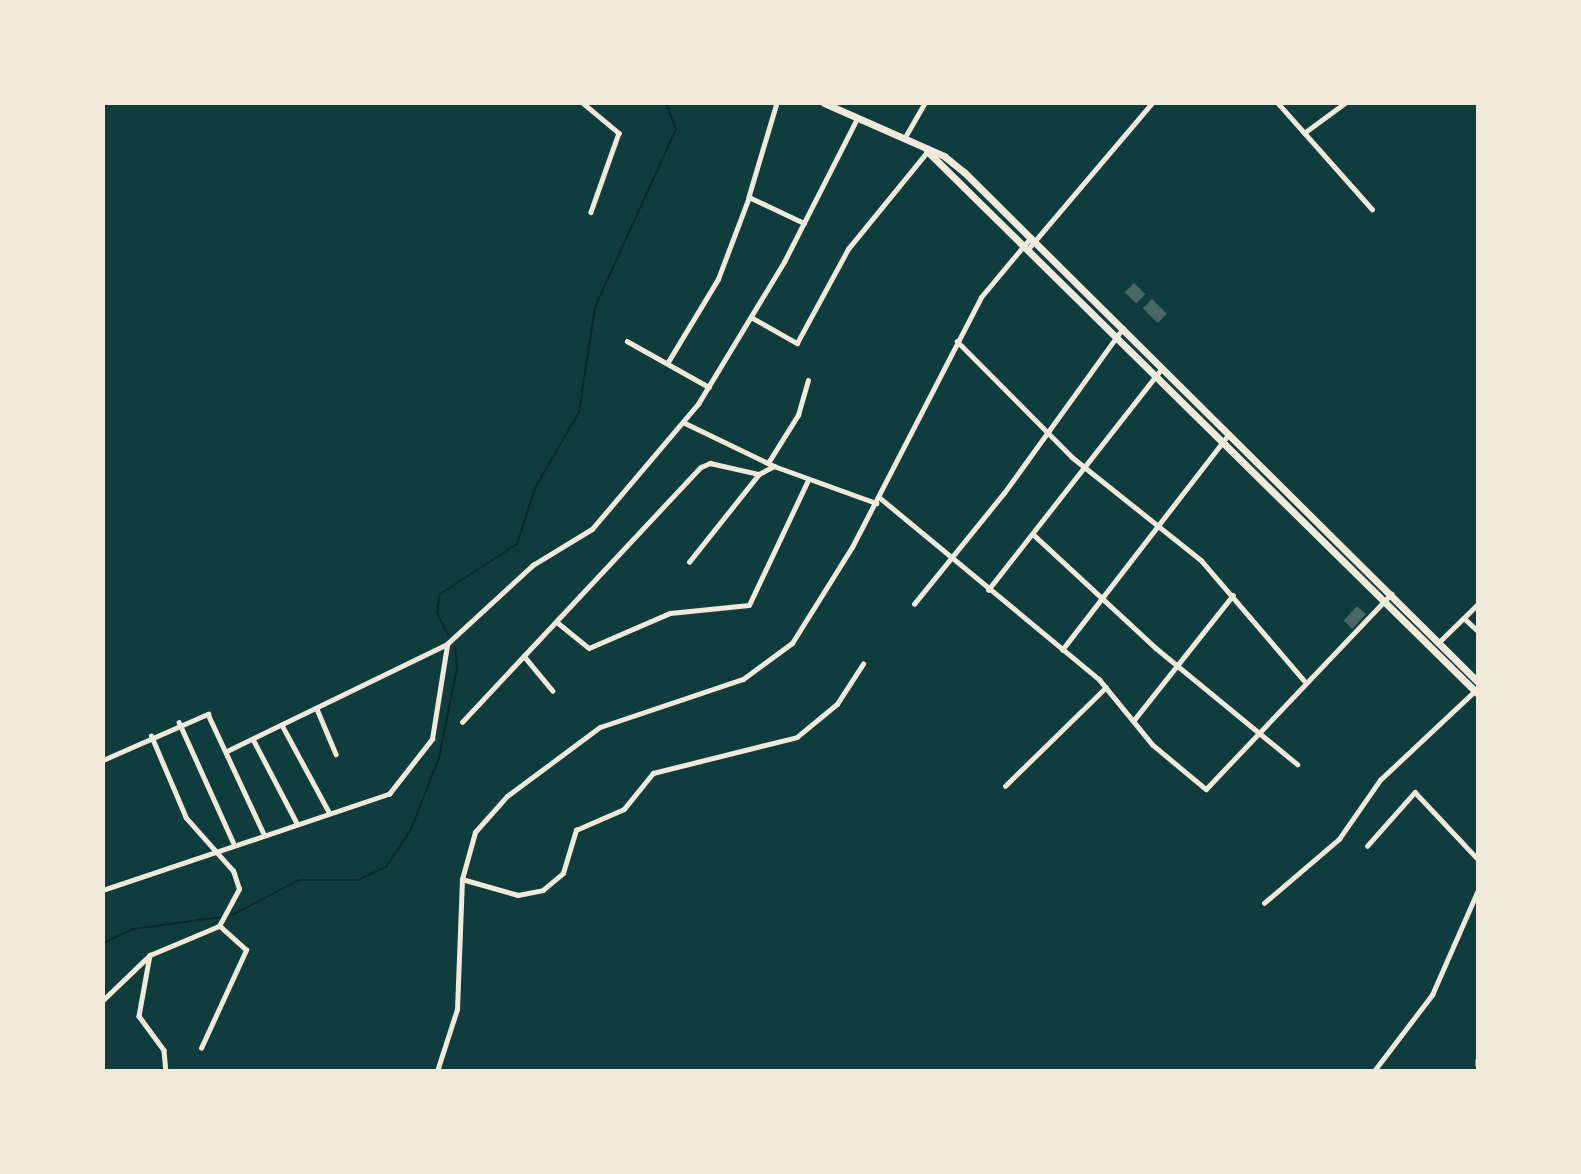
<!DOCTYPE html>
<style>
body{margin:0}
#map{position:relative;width:1581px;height:1174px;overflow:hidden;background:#0f3d3e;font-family:"Fira Sans Condensed",sans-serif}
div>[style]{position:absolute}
.stream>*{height:2px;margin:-1px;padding:0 1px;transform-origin:1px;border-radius:1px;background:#0a2a2b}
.building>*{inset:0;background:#486865;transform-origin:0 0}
.minor>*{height:4.5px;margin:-2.25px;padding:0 2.25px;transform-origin:2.25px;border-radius:2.25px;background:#f1e9da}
.tertiary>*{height:5px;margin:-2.5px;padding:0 2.5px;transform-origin:2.5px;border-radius:2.5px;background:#f1e9da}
.trunk>*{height:7px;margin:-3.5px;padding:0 3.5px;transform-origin:3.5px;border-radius:3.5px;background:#f1e9da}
span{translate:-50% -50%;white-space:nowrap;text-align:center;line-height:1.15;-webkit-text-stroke:6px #f1e9da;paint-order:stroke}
.frame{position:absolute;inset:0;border:105px solid #f1e9da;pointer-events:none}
</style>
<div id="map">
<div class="stream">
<i style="left:449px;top:637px;width:27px;rotate:-117deg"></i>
<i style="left:437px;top:613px;width:19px;rotate:-81deg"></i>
<i style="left:440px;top:594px;width:92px;rotate:-33deg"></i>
<i style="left:517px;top:544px;width:59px;rotate:-72.2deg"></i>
<i style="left:535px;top:488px;width:88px;rotate:-59.9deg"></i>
<i style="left:579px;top:412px;width:106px;rotate:-81.3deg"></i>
<i style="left:595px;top:307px;width:196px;rotate:-65.5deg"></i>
<i style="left:676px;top:129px;width:28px;rotate:-111deg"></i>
<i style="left:232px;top:915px;width:76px;rotate:-27.6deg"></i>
<i style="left:299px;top:880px;width:59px"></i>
<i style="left:358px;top:880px;width:31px;rotate:-25deg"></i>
<i style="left:386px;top:867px;width:45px;rotate:-56.7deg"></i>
<i style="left:411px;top:829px;width:76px;rotate:-68.5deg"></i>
<i style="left:439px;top:758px;width:92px;rotate:-78.7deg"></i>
<i style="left:457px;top:668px;width:22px;rotate:-95deg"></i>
<i style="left:103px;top:943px;width:33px;rotate:-25deg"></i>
<i style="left:133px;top:929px;width:89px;rotate:-7.8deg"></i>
</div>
<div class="building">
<i style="left:1134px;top:283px;width:16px;height:13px;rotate:45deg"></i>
<i style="left:1152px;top:299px;width:21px;height:13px;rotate:45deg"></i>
<i style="left:1357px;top:606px;width:12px;height:20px;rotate:42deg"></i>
</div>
<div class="minor">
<i style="left:583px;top:103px;width:47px;rotate:39.8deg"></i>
<i style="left:619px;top:133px;width:84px;rotate:109.5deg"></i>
<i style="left:777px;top:103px;width:98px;rotate:106.6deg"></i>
<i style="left:749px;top:197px;width:61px;rotate:25.3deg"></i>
<i style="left:1278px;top:103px;width:142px;rotate:48.4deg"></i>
<i style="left:1304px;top:133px;width:51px;rotate:-36.2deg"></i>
<i style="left:905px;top:137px;width:39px;rotate:-60deg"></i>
<i style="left:1029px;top:248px;width:190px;rotate:-49.7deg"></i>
<i style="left:751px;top:317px;width:53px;rotate:29.5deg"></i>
<i style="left:797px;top:343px;width:107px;rotate:-61.5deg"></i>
<i style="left:848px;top:249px;width:125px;rotate:-50.8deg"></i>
<i style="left:627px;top:341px;width:94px;rotate:29.3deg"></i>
<i style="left:957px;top:341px;width:163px;rotate:45.2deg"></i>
<i style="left:1072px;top:457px;width:165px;rotate:38.6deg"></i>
<i style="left:1201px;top:560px;width:158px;rotate:49.4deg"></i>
<i style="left:668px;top:362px;width:97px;rotate:-58.9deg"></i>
<i style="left:718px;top:279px;width:88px;rotate:-69.3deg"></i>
<i style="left:685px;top:423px;width:99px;rotate:25.8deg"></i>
<i style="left:774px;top:466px;width:109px;rotate:19.9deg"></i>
<i style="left:768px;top:463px;width:57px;rotate:-58deg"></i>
<i style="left:798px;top:415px;width:36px;rotate:-74deg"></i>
<i style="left:879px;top:497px;width:286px;rotate:39.6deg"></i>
<i style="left:1099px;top:679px;width:85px;rotate:50.7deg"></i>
<i style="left:1153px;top:745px;width:69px;rotate:39.7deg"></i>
<i style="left:1206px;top:789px;width:269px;rotate:-46.5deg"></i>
<i style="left:1034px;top:535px;width:166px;rotate:42.8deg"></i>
<i style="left:1156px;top:648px;width:183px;rotate:39.4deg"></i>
<i style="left:689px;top:562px;width:112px;rotate:-51.5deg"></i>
<i style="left:988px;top:590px;width:282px;rotate:-51.9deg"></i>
<i style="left:914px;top:604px;width:143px;rotate:-51deg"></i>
<i style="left:1004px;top:493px;width:203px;rotate:-54.2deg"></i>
<i style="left:1464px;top:618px;width:19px;rotate:43deg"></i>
<i style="left:557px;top:622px;width:41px;rotate:39.1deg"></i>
<i style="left:589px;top:648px;width:88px;rotate:-23.4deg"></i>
<i style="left:670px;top:613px;width:79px;rotate:-5.8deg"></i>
<i style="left:749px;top:605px;width:138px;rotate:-64.7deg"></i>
<i style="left:1439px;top:642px;width:54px;rotate:-44.3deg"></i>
<i style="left:1062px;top:650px;width:273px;rotate:-52.3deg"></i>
<i style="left:524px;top:656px;width:45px;rotate:50.4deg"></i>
<i style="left:317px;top:709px;width:49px;rotate:67.1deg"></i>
<i style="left:1134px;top:720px;width:159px;rotate:-51.6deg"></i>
<i style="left:179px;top:722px;width:134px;rotate:65.7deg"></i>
<i style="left:462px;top:722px;width:349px;rotate:-46.9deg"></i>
<i style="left:701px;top:467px;width:10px;rotate:-24deg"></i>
<i style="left:710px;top:463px;width:50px;rotate:12.7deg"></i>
<i style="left:759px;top:474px;width:17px;rotate:-28deg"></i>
<i style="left:282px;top:725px;width:99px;rotate:61.6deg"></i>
<i style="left:253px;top:739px;width:95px;rotate:62.4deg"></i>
<i style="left:227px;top:751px;width:245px;rotate:-25.9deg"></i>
<i style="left:447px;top:644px;width:117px;rotate:-42.6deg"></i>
<i style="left:533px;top:565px;width:69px;rotate:-31.4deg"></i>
<i style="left:592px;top:529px;width:164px;rotate:-49.7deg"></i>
<i style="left:698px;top:404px;width:166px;rotate:-58.8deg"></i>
<i style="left:784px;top:262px;width:161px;rotate:-63deg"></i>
<i style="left:103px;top:760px;width:115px;rotate:-23.7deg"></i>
<i style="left:208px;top:714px;width:132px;rotate:65deg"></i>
<i style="left:1005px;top:786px;width:141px;rotate:-44.4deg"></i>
<i style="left:1367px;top:846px;width:72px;rotate:-48.4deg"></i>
<i style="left:1415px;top:792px;width:92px;rotate:46.8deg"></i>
<i style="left:462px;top:879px;width:58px;rotate:15.9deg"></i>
<i style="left:518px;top:895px;width:25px;rotate:-11deg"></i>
<i style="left:543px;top:890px;width:26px;rotate:-40deg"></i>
<i style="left:563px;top:873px;width:45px;rotate:-73.2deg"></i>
<i style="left:576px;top:830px;width:52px;rotate:-23.6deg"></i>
<i style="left:624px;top:809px;width:46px;rotate:-51.1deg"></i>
<i style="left:653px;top:773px;width:148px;rotate:-14deg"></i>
<i style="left:797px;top:737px;width:52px;rotate:-39.5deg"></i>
<i style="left:837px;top:704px;width:48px;rotate:-57deg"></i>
<i style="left:103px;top:890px;width:302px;rotate:-18.6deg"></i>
<i style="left:389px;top:794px;width:70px;rotate:-52deg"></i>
<i style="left:432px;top:739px;width:95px;rotate:-80.9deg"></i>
<i style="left:1264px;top:903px;width:99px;rotate:-40.5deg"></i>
<i style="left:1339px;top:839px;width:72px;rotate:-55.2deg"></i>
<i style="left:1380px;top:780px;width:134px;rotate:-43.2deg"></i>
<i style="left:150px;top:955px;width:62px;rotate:100.2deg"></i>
<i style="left:139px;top:1016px;width:42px;rotate:53.7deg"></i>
<i style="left:164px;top:1050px;width:21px;rotate:85deg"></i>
<i style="left:103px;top:1000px;width:65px;rotate:-43.8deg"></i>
<i style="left:150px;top:955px;width:75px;rotate:-22.8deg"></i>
<i style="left:219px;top:926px;width:42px;rotate:-61.6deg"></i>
<i style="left:239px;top:889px;width:19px;rotate:-108deg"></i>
<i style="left:233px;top:871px;width:71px;rotate:-131.6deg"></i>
<i style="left:186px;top:818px;width:89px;rotate:-113.1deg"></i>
<i style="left:201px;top:1048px;width:108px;rotate:-65.3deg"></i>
<i style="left:246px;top:950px;width:36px;rotate:-138deg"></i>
<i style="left:1478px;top:1060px;width:5px;rotate:90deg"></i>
<i style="left:1374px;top:1071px;width:96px;rotate:-52.7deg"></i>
<i style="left:1432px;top:995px;width:115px;rotate:-66.3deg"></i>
</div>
<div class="tertiary">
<i style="left:437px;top:1071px;width:65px;rotate:-72.1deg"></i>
<i style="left:457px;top:1009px;width:130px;rotate:-87.8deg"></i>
<i style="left:462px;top:879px;width:49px;rotate:-74.5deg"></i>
<i style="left:475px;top:832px;width:48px;rotate:-48.4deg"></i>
<i style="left:507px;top:796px;width:116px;rotate:-36.6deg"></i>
<i style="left:600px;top:727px;width:151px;rotate:-18.6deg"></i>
<i style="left:743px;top:679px;width:61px;rotate:-36.3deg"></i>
<i style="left:792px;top:643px;width:113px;rotate:-58deg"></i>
<i style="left:852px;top:547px;width:281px;rotate:-62.7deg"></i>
<i style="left:981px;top:297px;width:78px;rotate:-50.2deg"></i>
</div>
<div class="trunk">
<i style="left:824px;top:103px;width:131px;rotate:23.8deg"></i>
<i style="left:944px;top:156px;width:26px;rotate:39deg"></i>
<i style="left:964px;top:172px;width:724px;rotate:44.78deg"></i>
<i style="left:927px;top:151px;width:774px;rotate:44.58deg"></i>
</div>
<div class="frame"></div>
</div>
